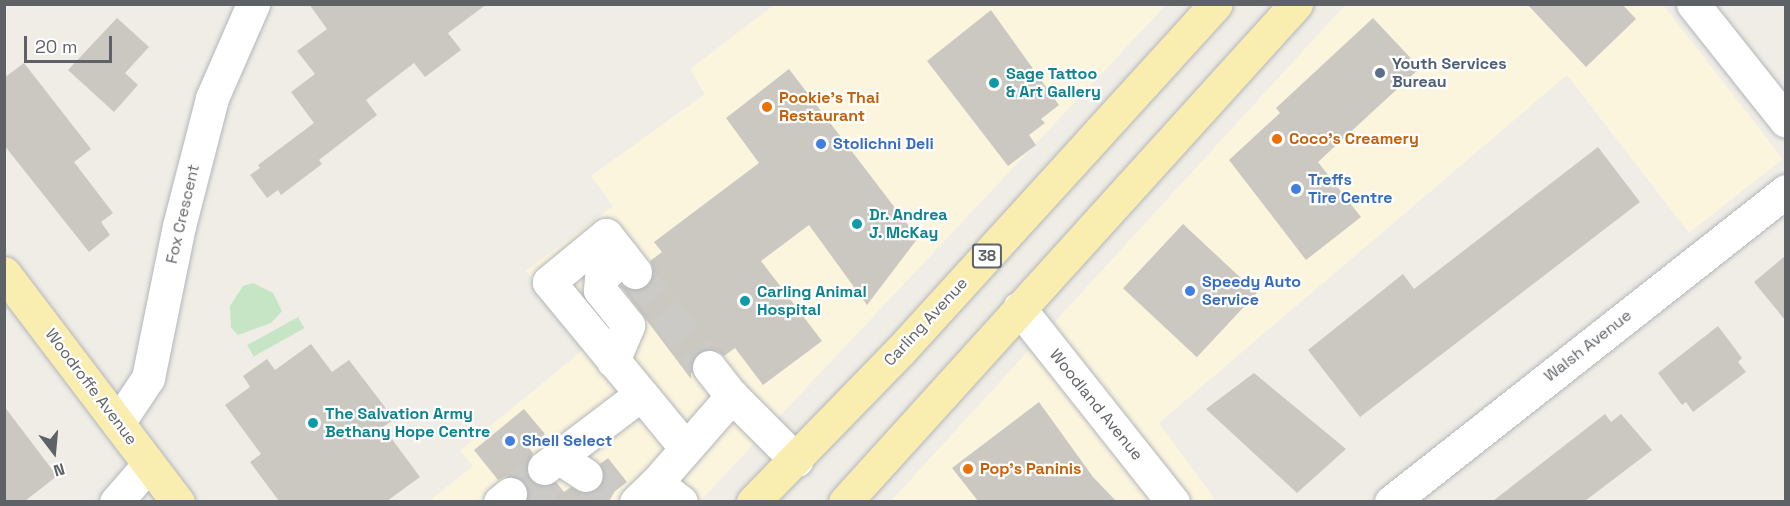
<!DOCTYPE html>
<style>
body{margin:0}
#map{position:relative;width:1790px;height:506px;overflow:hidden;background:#efede6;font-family:"Space Grotesk",sans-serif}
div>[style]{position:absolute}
.commercial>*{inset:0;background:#fcf5de}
.green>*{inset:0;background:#c5e5c4;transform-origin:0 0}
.building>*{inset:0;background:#cbc8c2;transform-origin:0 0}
.minor-tunnel>*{height:33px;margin-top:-16.5px;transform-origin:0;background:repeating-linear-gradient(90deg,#cbcac6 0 33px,transparent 0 49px)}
.roads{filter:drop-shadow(0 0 2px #b3b6ba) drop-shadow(0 0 2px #b3b6ba)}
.minor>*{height:33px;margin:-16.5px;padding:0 16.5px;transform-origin:16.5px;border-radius:16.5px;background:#fff}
.major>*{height:33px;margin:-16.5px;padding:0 16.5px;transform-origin:16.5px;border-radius:16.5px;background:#faedb0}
.dots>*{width:16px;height:16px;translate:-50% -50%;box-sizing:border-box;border:3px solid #fff;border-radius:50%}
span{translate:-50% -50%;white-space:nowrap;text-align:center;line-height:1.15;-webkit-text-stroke:4.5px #fff;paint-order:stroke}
.shield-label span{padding:2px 4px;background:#fff;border:2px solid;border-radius:4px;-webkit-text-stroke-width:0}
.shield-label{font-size:15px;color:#5e6165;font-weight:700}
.service-label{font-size:16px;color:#4e5e75;font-weight:700}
.left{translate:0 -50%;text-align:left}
.culture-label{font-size:16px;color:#0d838f;font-weight:700}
.food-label{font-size:16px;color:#c56008;font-weight:700}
.shop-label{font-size:16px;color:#366cbe;font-weight:700}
.street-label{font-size:16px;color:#5e6165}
.frame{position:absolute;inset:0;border:6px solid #5e6165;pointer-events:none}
.north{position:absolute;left:24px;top:422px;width:60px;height:60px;-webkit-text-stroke:4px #fff;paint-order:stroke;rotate:164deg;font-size:16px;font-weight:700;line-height:24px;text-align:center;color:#5e6165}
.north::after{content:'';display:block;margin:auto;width:21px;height:27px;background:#5e6165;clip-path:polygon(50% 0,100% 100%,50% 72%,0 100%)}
.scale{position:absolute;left:24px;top:36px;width:88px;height:27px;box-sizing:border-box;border:3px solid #5e6165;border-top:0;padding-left:8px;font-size:18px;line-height:21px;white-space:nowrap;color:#5e6165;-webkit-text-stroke:4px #fff;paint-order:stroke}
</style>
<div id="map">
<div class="commercial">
<i style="clip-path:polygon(774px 5px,1166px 5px,700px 501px,428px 502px,473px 466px,460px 451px,583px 350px,526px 271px,613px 206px,591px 176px,705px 94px,690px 69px)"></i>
<i style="clip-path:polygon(1345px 5px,1663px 5px,1783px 159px,1689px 233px,1567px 75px,1159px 423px,1216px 501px,890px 502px)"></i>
</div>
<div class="green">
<i style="clip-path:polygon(253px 283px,273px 293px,282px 311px,271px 323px,238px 335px,231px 328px,230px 306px,243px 286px)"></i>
<i style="left:298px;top:317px;width:13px;height:58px;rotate:61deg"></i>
</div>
<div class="building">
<i style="clip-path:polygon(309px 4px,487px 4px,448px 33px,461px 50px,425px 77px,414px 63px,366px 100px,377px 115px,319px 160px,322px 164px,281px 195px,278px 190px,267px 198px,250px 175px,260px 168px,258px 165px,314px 123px,291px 92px,315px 74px,297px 51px,327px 29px)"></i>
<i style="clip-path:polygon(1527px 4px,1622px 4px,1636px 19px,1586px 67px)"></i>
<i style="clip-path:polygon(991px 10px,1059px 105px,1041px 119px,1045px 123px,1029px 135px,1036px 145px,1008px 166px,927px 61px)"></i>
<i style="clip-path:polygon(117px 18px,149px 47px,125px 73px,138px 85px,114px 112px,68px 70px)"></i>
<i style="clip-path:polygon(1373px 18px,1420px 68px,1318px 162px,1361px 217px,1306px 260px,1229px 160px,1280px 113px,1276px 108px)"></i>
<i style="clip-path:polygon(24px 63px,91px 149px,74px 162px,113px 213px,101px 222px,110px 235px,89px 252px,4px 145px,4px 78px)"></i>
<i style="clip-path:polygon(789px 69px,918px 238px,867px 305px,809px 225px,761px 261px,822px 341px,763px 385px,735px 348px,724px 356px,715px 349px,698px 352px,691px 361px,691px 379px,620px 285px,637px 291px,647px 286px,654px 270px,650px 261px,662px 252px,654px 242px,759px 163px,726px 118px)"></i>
<i style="clip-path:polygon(1598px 147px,1640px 202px,1360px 417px,1308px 350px,1403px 274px,1414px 289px)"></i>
<i style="left:1183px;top:224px;width:101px;height:88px;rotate:43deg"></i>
<i style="clip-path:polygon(1785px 256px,1785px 320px,1754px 282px)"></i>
<i style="clip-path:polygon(1718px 326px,1742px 358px,1738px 362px,1746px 372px,1693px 412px,1686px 402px,1682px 405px,1658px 373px)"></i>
<i style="clip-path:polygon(311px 344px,332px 372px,349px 360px,394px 419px,383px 427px,420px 477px,387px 501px,279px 501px,250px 462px,261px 454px,225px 405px,250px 387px,243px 376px,267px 359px,275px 370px)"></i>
<i style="clip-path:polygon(1254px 373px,1346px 449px,1297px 493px,1206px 409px)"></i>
<i style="clip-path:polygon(1039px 402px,1093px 477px,1116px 501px,978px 501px,952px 468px)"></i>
<i style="clip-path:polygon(4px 406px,57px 476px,25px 501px,4px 501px)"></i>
<i style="clip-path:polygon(524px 409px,545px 434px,529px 448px,533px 453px,526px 471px,536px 485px,556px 482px,564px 492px,571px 487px,585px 494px,594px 492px,605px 476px,600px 464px,608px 458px,627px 482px,602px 501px,527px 501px,524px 482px,508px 475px,498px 480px,474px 450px)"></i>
<i style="clip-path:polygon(1605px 414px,1611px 422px,1621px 414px,1652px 450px,1585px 501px,1493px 501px)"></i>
</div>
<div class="minor-tunnel">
<i style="left:635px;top:272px;width:120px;rotate:52.1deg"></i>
<i style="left:586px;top:475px;width:33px;rotate:31deg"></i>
<i style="left:527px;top:481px;width:32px;rotate:41deg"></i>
<i style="left:510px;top:494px;width:43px;rotate:-37.4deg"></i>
</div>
<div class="roads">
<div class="minor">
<i style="left:1693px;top:4px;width:149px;rotate:51.5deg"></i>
<i style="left:635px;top:272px;width:47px;rotate:-128.1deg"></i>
<i style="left:606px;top:235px;width:74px;rotate:140.5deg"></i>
<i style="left:549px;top:282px;width:215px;rotate:50.5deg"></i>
<i style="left:1019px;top:308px;width:248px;rotate:51.6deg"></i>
<i style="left:613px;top:361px;width:39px;rotate:-67deg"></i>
<i style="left:628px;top:325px;width:45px;rotate:-128.7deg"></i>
<i style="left:600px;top:290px;width:12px;rotate:-85deg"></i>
<i style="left:601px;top:278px;width:31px;rotate:-45deg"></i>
<i style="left:709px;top:367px;width:37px;rotate:52deg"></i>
<i style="left:118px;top:423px;width:54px;rotate:-56.3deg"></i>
<i style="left:148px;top:378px;width:155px;rotate:-78.5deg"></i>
<i style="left:179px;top:226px;width:132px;rotate:-75.5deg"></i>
<i style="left:212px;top:98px;width:103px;rotate:-66.4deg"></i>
<i style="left:558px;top:457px;width:33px;rotate:33deg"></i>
<i style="left:544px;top:468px;width:122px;rotate:-37.3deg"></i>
<i style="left:656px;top:483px;width:116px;rotate:-48.9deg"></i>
<i style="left:732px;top:396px;width:91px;rotate:45deg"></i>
<i style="left:116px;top:502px;width:50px;rotate:-49deg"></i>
<i style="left:500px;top:502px;width:13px;rotate:-39deg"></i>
<i style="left:636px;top:502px;width:28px;rotate:-44deg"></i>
<i style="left:656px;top:483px;width:31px;rotate:37deg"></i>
<i style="left:1391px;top:502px;width:503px;rotate:-38.21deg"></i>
</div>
<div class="major">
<i style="left:4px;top:273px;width:288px;rotate:52.8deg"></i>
<i style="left:753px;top:502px;width:211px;rotate:-45.8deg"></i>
<i style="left:900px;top:351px;width:469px;rotate:-47.7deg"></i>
<i style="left:845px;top:502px;width:672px;rotate:-47.84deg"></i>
</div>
</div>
<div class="dots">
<i style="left:1380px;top:73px;background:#5c6f8a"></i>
<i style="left:994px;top:83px;background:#0f9aa8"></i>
<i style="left:767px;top:107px;background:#e8710a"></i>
<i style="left:1277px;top:139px;background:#e8710a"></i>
<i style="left:821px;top:144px;background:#3f7fe0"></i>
<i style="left:1296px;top:189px;background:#3f7fe0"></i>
<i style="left:857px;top:224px;background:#0f9aa8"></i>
<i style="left:1190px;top:291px;background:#3f7fe0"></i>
<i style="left:745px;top:301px;background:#0f9aa8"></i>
<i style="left:313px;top:423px;background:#0f9aa8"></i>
<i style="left:510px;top:441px;background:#3f7fe0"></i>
<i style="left:968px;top:469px;background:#e8710a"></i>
</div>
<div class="shield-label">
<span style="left:987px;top:256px">38</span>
</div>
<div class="service-label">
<span class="left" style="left:1392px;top:73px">Youth Services<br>Bureau</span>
</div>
<div class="culture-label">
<span class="left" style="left:1006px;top:83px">Sage Tattoo<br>&amp; Art Gallery</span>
<span class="left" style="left:869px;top:224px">Dr. Andrea<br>J. McKay</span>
<span class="left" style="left:757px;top:301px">Carling Animal<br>Hospital</span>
<span class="left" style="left:325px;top:423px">The Salvation Army<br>Bethany Hope Centre</span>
</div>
<div class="food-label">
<span class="left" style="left:779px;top:107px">Pookie's Thai<br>Restaurant</span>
<span class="left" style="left:1289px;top:139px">Coco's Creamery</span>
<span class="left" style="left:980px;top:469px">Pop's Paninis</span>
</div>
<div class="shop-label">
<span class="left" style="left:833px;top:144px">Stolichni Deli</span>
<span class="left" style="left:1308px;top:189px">Treffs<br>Tire Centre</span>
<span class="left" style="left:1202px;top:291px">Speedy Auto<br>Service</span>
<span class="left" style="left:522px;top:441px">Shell Select</span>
</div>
<div class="street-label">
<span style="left:183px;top:214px;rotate:-77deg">Fox Crescent</span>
<span style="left:926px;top:322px;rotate:-47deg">Carling Avenue</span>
<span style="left:1588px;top:346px;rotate:-38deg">Walsh Avenue</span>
<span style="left:91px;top:387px;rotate:53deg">Woodroffe Avenue</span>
<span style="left:1096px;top:405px;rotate:51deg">Woodland Avenue</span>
</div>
<div class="frame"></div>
<div class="north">N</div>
<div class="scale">20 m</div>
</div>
